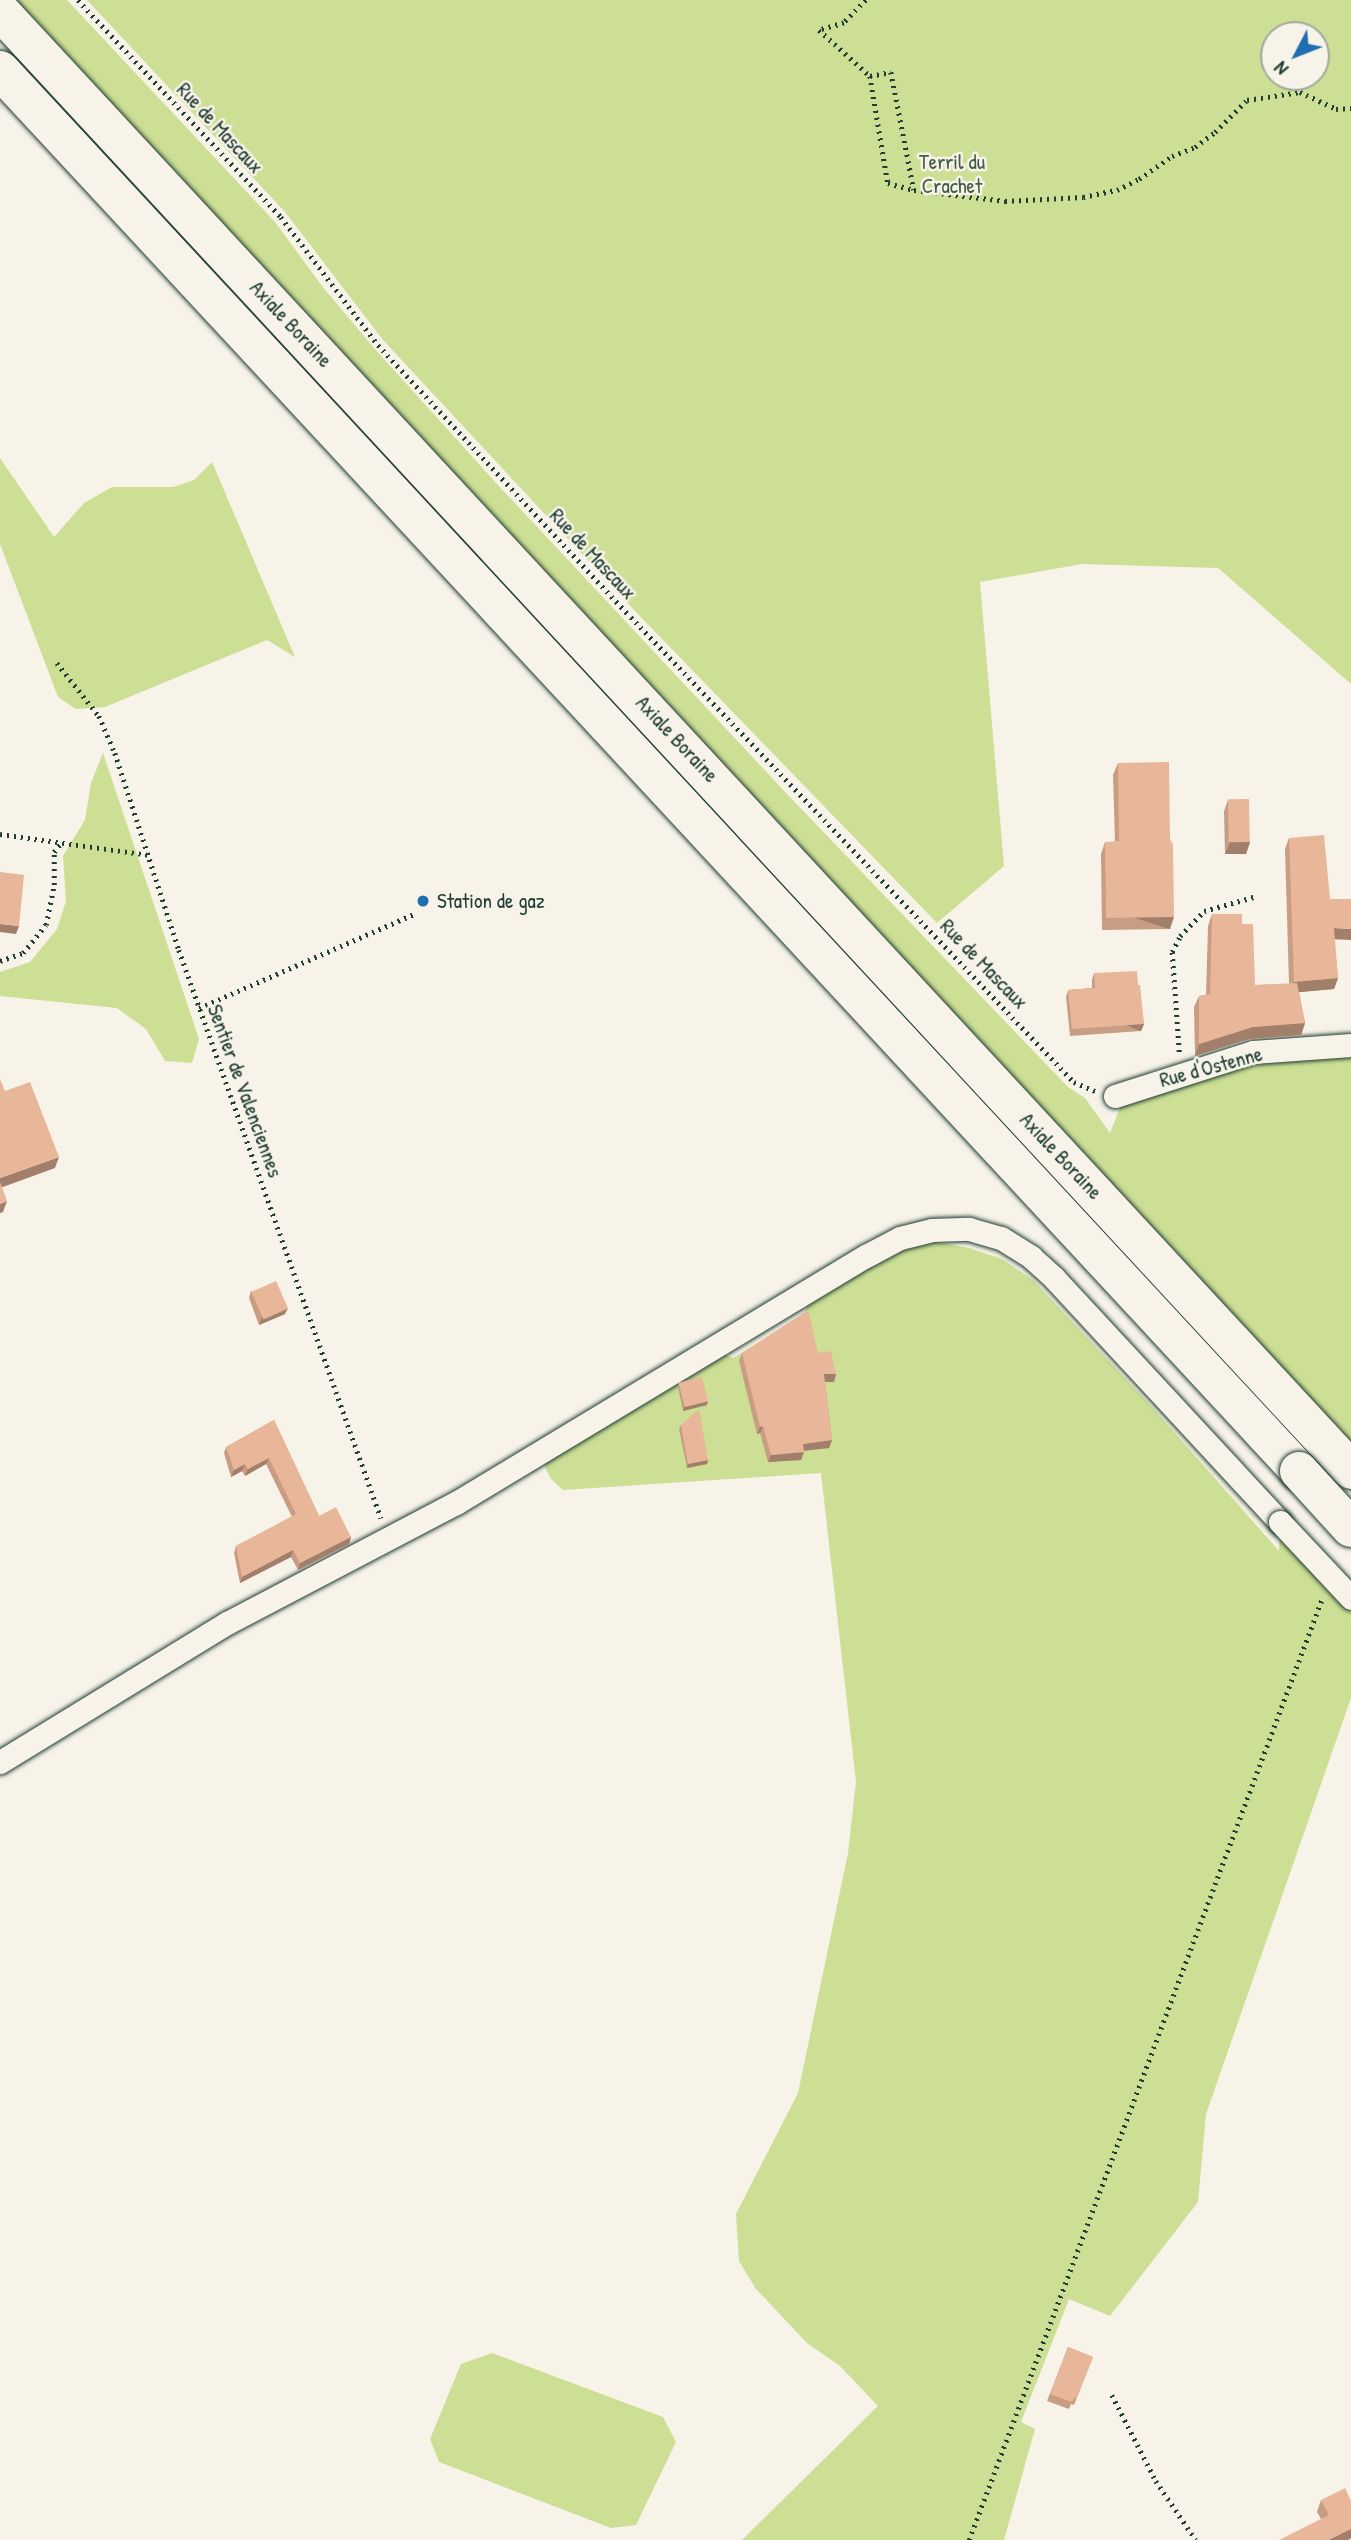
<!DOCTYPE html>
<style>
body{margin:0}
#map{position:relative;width:1351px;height:2540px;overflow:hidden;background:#f7f3e8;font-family:"Patrick Hand",sans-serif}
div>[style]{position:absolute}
.green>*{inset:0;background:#ccdf94}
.path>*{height:4.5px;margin-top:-2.25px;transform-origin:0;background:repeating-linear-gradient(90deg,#1f3d34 0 2px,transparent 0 7px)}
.roads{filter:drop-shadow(0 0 2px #1f3d34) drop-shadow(0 0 2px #1f3d34)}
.minor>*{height:23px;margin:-11.5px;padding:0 11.5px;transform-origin:11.5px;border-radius:11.5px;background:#f7f3e8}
.trunk>*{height:38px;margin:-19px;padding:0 19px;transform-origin:19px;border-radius:19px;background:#f7f3e8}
.bridges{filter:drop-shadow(0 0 2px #1f3d34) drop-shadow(0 0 2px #1f3d34)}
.minor-bridge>*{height:23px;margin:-11.5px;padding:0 11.5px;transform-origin:11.5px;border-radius:11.5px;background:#f7f3e8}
.trunk-bridge>*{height:38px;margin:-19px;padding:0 19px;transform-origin:19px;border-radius:19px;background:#f7f3e8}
.wall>*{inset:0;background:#c89d84}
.shaded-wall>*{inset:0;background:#a27f6b;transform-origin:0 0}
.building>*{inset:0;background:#e8b699;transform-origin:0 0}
.dots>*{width:19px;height:19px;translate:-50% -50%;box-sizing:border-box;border:4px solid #f7f3e8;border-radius:50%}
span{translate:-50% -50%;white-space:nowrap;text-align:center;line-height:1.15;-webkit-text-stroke:5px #f7f3e8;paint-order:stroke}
.street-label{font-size:21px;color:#1f3d34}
.park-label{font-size:21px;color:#425d47}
.poi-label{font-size:21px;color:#1f3d34}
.left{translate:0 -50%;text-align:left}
.north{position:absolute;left:1260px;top:21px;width:70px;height:70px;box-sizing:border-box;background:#f7f3e8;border:2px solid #a1aaa0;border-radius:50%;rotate:228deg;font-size:19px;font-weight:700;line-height:28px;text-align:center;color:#1f3d34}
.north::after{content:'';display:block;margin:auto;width:24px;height:32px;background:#1f6fb2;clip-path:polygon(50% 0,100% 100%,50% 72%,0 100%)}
</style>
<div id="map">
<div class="green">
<i style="clip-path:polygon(0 0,67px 0,275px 222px,322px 286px,374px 348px,497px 484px,788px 795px,1068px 1087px,1085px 1098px,1110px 1133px,1120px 1108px,1181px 1083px,1180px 1074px,1351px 1045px,1351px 1470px)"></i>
<i style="clip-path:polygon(evenodd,87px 0,1351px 0,1351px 684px,1218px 568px,1082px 564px,980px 582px,1004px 866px,937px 923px,635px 611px,383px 340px,285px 212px,87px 0,1274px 35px,1316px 35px,1316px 77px,1274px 77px,1274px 35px)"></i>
<i style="clip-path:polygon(0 458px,54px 537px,84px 503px,112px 487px,173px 487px,194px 480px,212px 462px,295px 657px,267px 640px,105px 707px,76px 709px,58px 697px,0 544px)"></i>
<i style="clip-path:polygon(103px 753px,199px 1039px,192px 1063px,165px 1061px,146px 1029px,117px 1008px,0 996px,0 972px,30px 962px,57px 929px,66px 901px,63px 856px,85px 820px,91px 783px)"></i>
<i style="clip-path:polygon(930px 1241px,969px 1248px,1002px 1259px,1033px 1280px,1151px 1406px,1279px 1551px,1280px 1522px,1351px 1598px,1351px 1698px,1206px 2114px,1198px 2202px,1110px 2316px,1069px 2299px,1021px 2422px,1035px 2429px,1004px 2540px,742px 2540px,878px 2406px,840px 2366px,807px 2343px,756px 2289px,739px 2261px,736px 2214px,798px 2093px,848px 1853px,856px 1782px,821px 1473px,563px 1490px,550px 1478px,543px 1461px,721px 1353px,733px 1358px,803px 1315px,812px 1296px,908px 1243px)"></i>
<i style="clip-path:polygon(492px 2353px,663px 2417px,676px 2442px,636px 2525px,611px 2528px,439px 2462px,430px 2439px,461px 2364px)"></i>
</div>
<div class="path">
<i style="left:78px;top:0;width:297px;rotate:46.9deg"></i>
<i style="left:281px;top:217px;width:161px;rotate:52.8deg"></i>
<i style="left:378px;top:345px;width:371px;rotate:47.1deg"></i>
<i style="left:631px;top:617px;width:642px;rotate:46.39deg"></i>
<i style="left:1074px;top:1082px;width:23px;rotate:23deg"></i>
<i style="left:866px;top:0;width:32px;rotate:134deg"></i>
<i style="left:844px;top:23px;width:26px;rotate:164deg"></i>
<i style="left:819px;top:30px;width:69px;rotate:42deg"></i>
<i style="left:870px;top:76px;width:21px;rotate:-11deg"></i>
<i style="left:891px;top:72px;width:120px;rotate:79deg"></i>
<i style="left:914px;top:190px;width:92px;rotate:6.9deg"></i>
<i style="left:1005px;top:201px;width:78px;rotate:-2.9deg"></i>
<i style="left:1083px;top:197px;width:35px;rotate:-12deg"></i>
<i style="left:1117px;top:190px;width:25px;rotate:-27deg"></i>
<i style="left:1139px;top:179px;width:40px;rotate:-34.9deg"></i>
<i style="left:1172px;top:156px;width:25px;rotate:-21deg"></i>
<i style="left:1195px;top:147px;width:25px;rotate:-37deg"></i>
<i style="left:1215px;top:132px;width:45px;rotate:-45deg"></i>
<i style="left:1247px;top:100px;width:54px;rotate:-8.6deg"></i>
<i style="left:1300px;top:92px;width:40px;rotate:25deg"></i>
<i style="left:1336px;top:109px;width:15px;rotate:-4deg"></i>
<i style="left:870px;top:76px;width:109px;rotate:80.5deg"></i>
<i style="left:888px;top:183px;width:27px;rotate:15deg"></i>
<i style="left:57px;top:663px;width:68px;rotate:51.6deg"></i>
<i style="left:99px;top:716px;width:40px;rotate:66.6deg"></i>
<i style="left:115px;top:753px;width:207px;rotate:72deg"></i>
<i style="left:179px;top:950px;width:603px;rotate:70.42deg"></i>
<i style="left:0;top:834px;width:150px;rotate:8deg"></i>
<i style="left:0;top:961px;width:24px;rotate:-19deg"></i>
<i style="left:23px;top:953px;width:36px;rotate:-51deg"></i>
<i style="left:46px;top:925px;width:41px;rotate:-78.7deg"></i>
<i style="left:54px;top:885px;width:33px;rotate:-90deg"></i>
<i style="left:54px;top:852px;width:11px;rotate:-52deg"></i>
<i style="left:199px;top:1008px;width:235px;rotate:-23.6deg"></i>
<i style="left:1179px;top:1052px;width:100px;rotate:-94deg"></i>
<i style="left:1172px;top:952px;width:18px;rotate:-63deg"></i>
<i style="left:1180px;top:936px;width:35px;rotate:-46deg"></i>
<i style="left:1204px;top:911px;width:55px;rotate:-15.8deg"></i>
<i style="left:1112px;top:2395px;width:97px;rotate:62.9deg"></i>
<i style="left:1156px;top:2481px;width:71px;rotate:55.9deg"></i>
<i style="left:969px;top:2540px;width:1005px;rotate:-69.44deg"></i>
</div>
<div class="roads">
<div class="minor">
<i style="left:1115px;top:1096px;width:145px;rotate:-17.7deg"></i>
<i style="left:1253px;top:1052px;width:98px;rotate:-4.1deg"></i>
<i style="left:0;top:1762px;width:266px;rotate:-31.5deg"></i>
<i style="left:227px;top:1623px;width:259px;rotate:-27.7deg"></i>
<i style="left:456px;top:1503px;width:479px;rotate:-31.1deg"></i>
<i style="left:866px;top:1256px;width:38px;rotate:-28deg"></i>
<i style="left:900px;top:1238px;width:33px;rotate:-14deg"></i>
<i style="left:932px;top:1230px;width:37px;rotate:-2deg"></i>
<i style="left:969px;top:1229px;width:33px;rotate:16deg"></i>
<i style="left:1001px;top:1238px;width:36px;rotate:32deg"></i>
<i style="left:1031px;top:1257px;width:31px;rotate:42deg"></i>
<i style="left:1054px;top:1278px;width:333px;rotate:47.2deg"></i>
</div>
<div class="trunk">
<i style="left:0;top:11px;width:1988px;rotate:47.2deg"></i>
<i style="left:0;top:70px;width:1911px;rotate:47.16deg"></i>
</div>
</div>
<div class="bridges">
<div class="minor-bridge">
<i style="left:1280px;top:1522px;width:104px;rotate:46.9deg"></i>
</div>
<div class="trunk-bridge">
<i style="left:1299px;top:1471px;width:77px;rotate:47.6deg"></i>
</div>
</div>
<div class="wall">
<i style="clip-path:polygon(1118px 763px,1170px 929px,1102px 930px,1101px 854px,1105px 842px,1115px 842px,1113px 775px)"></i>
<i style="clip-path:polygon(1228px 800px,1250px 842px,1246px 854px,1225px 854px,1224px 811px)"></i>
<i style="clip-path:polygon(1289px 838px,1330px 899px,1338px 978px,1334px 989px,1299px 992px,1305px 1023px,1301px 1035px,1249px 1039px,1195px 1056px,1194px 1007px,1199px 996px,1206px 995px,1208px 926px,1212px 914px,1242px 924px,1255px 985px,1289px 984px,1285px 849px)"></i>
<i style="clip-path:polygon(1094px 973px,1138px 985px,1144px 1024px,1141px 1031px,1070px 1036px,1066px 997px,1068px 990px,1092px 988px,1092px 980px)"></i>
<i style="clip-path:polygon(251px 1291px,285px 1314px,259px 1325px,249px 1298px)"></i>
<i style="clip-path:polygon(742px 1353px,818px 1353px,836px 1374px,834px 1382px,825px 1382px,832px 1440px,829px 1448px,804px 1451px,801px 1460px,768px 1462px,760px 1433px,757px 1434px,739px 1361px)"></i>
<i style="clip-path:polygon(679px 1383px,707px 1405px,683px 1411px,678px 1387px)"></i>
<i style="clip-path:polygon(274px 1420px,319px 1516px,351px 1537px,349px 1544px,298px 1570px,291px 1557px,240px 1583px,234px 1553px,236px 1546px,292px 1517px,266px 1464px,245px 1476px,242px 1471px,231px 1477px,224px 1453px,226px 1447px)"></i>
<i style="clip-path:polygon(681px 1425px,708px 1460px,707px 1464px,687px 1468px,679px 1429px)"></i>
<i style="clip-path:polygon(1068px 2347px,1093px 2357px,1074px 2405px,1071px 2404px,1069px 2409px,1047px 2401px)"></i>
<i style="clip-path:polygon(1321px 2500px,1351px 2501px,1351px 2538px,1348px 2540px,1321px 2519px,1317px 2512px)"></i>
</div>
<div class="shaded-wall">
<i style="clip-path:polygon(1230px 842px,1250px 842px,1246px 854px,1225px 854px)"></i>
<i style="left:1174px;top:917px;width:13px;height:68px;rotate:108deg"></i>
<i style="clip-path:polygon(0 924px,19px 926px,16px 934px,0 932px)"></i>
<i style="clip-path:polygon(1334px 928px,1351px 929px,1351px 940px,1329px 939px)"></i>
<i style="clip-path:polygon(1338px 978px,1334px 989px,1290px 993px,1294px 982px)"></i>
<i style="clip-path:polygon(1305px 1023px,1301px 1035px,1249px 1039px,1195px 1056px,1199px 1044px,1253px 1027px)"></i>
<i style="left:1144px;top:1024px;width:8px;height:72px;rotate:113deg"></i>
<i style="clip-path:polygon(59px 1157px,55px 1168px,0 1188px,0 1178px)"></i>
<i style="clip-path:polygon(7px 1201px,3px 1212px,0 1213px,0 1204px)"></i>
<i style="clip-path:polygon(288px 1308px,285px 1314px,259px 1325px,262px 1318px)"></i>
<i style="clip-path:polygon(824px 1374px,836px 1374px,834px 1382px,821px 1382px)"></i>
<i style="clip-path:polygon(708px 1401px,707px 1405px,683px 1411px,684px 1407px)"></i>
<i style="clip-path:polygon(763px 1426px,760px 1433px,757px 1434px,760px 1427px)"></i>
<i style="clip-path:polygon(832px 1440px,829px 1448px,800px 1451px,803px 1444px)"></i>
<i style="clip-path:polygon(804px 1452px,801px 1460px,768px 1462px,771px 1455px)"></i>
<i style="clip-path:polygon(269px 1458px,266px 1464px,245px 1476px,248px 1469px)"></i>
<i style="clip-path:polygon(708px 1460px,707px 1464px,687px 1468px,688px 1464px)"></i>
<i style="clip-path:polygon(245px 1464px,242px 1471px,231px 1477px,234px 1470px)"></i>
<i style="clip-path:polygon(351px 1537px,349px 1544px,298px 1570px,300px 1563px)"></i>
<i style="clip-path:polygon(293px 1550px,291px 1557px,240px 1583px,242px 1577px)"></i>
<i style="clip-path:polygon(1351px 2529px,1351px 2538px,1348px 2540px,1328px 2540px)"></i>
</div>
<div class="building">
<i style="clip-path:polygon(1169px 762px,1170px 840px,1173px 844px,1174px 917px,1106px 918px,1105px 842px,1119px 841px,1118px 763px)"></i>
<i style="left:1249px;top:799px;width:43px;height:21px;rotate:89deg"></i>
<i style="clip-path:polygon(1324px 835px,1330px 899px,1351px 899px,1351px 929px,1334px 928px,1338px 978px,1294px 982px,1289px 838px)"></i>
<i style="clip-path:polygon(0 872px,24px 875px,19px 926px,0 924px)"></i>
<i style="clip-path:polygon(1212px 914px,1242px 914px,1242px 924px,1253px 924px,1255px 985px,1297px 983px,1305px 1023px,1253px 1027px,1199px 1044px,1199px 996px,1210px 994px)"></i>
<i style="clip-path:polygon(1137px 971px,1138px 985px,1140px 985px,1144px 1024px,1072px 1029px,1068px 990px,1095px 988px,1094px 973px)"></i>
<i style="clip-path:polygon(0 1079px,5px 1091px,30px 1082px,59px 1157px,0 1178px)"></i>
<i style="clip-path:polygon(0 1182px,7px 1201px,0 1204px)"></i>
<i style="left:276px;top:1281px;width:30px;height:27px;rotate:66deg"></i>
<i style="clip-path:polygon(808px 1310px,818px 1353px,831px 1351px,836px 1374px,824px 1374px,832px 1440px,803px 1444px,804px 1452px,771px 1455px,763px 1426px,760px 1427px,742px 1353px)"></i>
<i style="left:702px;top:1377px;width:25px;height:24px;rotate:76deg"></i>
<i style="clip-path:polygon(699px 1409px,708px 1460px,688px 1464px,681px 1425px)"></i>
<i style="clip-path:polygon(274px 1420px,319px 1516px,336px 1507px,351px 1537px,300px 1563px,293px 1550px,242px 1577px,236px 1546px,296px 1514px,269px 1458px,248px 1469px,245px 1464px,234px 1470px,226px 1447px)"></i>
<i style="clip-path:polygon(1068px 2347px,1093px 2357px,1076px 2399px,1074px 2398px,1072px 2402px,1050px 2394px)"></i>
<i style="clip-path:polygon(1345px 2488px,1351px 2501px,1351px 2529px,1328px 2540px,1279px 2540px,1329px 2515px,1321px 2500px)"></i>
</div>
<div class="dots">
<i style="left:423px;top:901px;background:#1f6fb2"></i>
</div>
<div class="street-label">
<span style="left:220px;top:128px;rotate:47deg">Rue de Mascaux</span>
<span style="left:291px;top:324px;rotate:47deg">Axiale Boraine</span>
<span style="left:593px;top:554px;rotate:47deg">Rue de Mascaux</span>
<span style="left:677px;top:739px;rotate:47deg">Axiale Boraine</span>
<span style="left:984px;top:964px;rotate:46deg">Rue de Mascaux</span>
<span style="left:1211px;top:1067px;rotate:-15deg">Rue d'Ostenne</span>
<span style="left:245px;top:1091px;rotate:70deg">Sentier de Valenciennes</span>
<span style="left:1061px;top:1156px;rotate:47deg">Axiale Boraine</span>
</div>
<div class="park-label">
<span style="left:952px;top:174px">Terril du<br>Crachet</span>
</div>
<div class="poi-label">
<span class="left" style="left:437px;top:901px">Station de gaz</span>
</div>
<div class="north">N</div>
</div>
